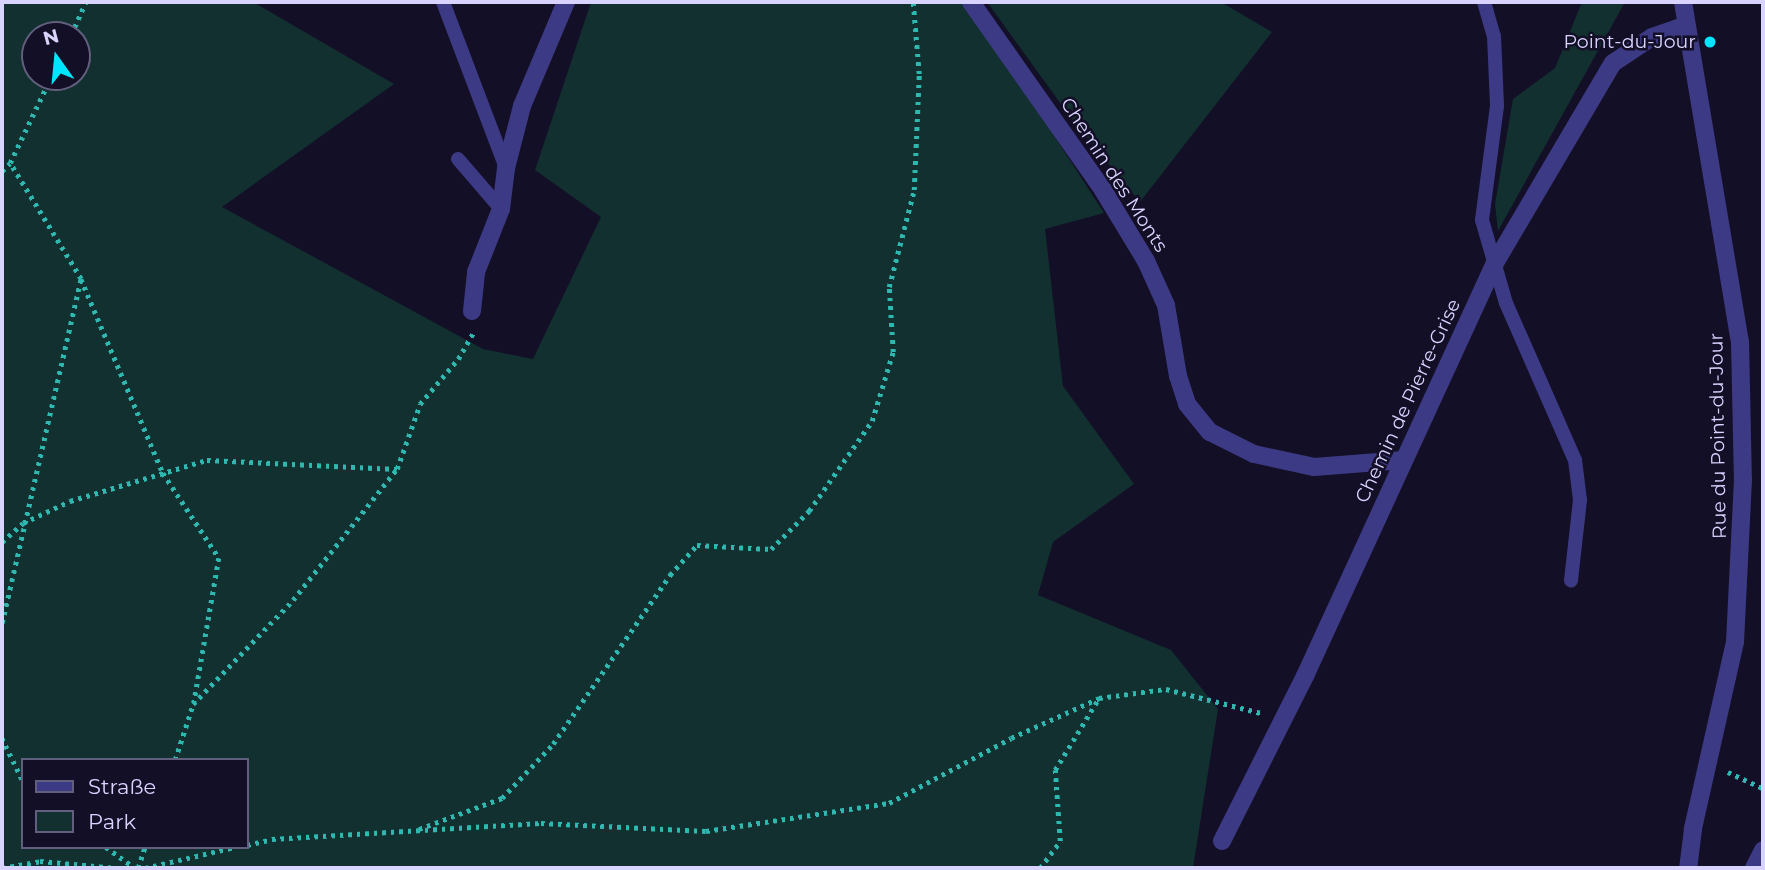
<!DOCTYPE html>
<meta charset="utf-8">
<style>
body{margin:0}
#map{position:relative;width:1765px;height:870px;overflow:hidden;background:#130f26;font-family:Montserrat,sans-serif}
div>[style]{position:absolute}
.green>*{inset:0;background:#12302f}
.path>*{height:4.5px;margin-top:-2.25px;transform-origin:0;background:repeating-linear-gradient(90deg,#2fb8b0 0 3.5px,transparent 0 8.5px)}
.service>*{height:14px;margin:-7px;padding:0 7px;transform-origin:7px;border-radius:7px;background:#3d3a85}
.minor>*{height:18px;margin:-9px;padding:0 9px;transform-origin:9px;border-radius:9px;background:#3d3a85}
.dots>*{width:19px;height:19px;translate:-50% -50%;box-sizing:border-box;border:4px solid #130f26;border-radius:50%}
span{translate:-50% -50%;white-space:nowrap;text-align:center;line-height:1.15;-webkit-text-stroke:5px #130f26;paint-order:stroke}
.poi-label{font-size:19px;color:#d9d4ff}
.right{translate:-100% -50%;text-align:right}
.street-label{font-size:19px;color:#d9d4ff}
.frame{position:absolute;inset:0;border:4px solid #d9d4ff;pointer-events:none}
.legend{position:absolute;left:21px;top:758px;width:228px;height:91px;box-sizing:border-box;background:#130f26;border:2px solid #625e7d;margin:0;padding:9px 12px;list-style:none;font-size:21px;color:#d9d4ff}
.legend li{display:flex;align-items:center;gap:14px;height:35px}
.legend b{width:35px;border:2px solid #625e7d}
.north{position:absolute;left:21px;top:21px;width:70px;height:70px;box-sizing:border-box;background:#130f26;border:2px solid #625e7d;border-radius:50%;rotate:345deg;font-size:19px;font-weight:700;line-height:28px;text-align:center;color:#d9d4ff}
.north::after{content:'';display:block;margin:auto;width:24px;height:32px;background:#00e5ff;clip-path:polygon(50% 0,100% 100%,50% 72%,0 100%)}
</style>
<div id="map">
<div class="green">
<i style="clip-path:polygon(evenodd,2px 2px,253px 2px,394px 84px,222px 207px,483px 349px,533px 359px,601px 217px,535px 170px,591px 2px,968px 2px,1104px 213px,1045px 229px,1063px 386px,1134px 484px,1053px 542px,1038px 595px,1171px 650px,1218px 709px,1193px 868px,2px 868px,2px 2px,35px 35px,77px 35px,77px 77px,35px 77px,35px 35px,2px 2px,23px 760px,247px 760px,247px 847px,23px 847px,23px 760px)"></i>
<i style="clip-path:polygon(987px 2px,1221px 2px,1272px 32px,1140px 202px,1074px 122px)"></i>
<i style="clip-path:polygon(1582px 2px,1625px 2px,1498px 231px,1495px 204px,1513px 99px,1555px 68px)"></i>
</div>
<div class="path">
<i style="left:71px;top:35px;width:36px;rotate:-66deg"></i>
<i style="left:2px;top:171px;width:11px;rotate:-45deg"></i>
<i style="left:10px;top:163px;width:95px;rotate:-64.5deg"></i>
<i style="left:81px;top:279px;width:211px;rotate:67.1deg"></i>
<i style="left:163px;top:473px;width:102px;rotate:56.6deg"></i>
<i style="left:219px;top:558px;width:147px;rotate:99.8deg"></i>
<i style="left:2px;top:542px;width:28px;rotate:-42deg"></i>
<i style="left:23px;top:523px;width:52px;rotate:-25.1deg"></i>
<i style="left:70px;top:501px;width:143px;rotate:-16.7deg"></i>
<i style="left:207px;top:460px;width:190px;rotate:2.7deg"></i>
<i style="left:2px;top:623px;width:353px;rotate:-77.1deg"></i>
<i style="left:81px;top:279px;width:136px;rotate:-121.5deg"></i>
<i style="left:2px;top:738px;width:48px;rotate:64deg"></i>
<i style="left:175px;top:760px;width:59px;rotate:-72.2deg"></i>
<i style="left:193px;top:704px;width:144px;rotate:-46.1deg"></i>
<i style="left:293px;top:600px;width:167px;rotate:-51.6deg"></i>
<i style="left:397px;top:469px;width:69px;rotate:-70.5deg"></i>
<i style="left:420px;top:404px;width:59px;rotate:-49.8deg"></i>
<i style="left:458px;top:359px;width:30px;rotate:-60deg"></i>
<i style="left:1728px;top:772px;width:38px;rotate:25deg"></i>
<i style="left:419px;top:829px;width:89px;rotate:-20.5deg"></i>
<i style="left:502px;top:798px;width:74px;rotate:-46.6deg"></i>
<i style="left:553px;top:744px;width:206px;rotate:-55.3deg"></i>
<i style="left:670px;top:575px;width:40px;rotate:-48deg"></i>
<i style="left:697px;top:545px;width:74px;rotate:3.1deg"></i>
<i style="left:771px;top:549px;width:54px;rotate:-45deg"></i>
<i style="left:809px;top:511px;width:110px;rotate:-55deg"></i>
<i style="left:872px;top:421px;width:72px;rotate:-73.1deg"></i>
<i style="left:893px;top:352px;width:65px;rotate:-93.5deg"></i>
<i style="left:889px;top:287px;width:100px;rotate:-75.5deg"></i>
<i style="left:914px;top:190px;width:116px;rotate:-87.5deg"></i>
<i style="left:919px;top:74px;width:72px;rotate:-94.8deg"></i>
<i style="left:247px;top:845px;width:26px;rotate:-13deg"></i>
<i style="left:272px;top:839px;width:269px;rotate:-3.4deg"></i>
<i style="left:541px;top:823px;width:165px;rotate:2.8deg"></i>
<i style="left:706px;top:831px;width:185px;rotate:-8.7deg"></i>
<i style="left:889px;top:803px;width:138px;rotate:-28deg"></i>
<i style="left:1011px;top:738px;width:97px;rotate:-24.4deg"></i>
<i style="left:1099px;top:698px;width:68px;rotate:-7.7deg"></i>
<i style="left:1166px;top:689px;width:98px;rotate:14.2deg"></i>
<i style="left:106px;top:847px;width:36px;rotate:36deg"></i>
<i style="left:2px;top:868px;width:39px;rotate:-10deg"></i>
<i style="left:40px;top:861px;width:77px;rotate:5.2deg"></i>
<i style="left:138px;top:868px;width:22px;rotate:-72deg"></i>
<i style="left:145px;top:868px;width:92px;rotate:-13.1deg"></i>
<i style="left:1040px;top:868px;width:34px;rotate:-53deg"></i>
<i style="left:1060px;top:841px;width:71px;rotate:-94deg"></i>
<i style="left:1055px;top:770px;width:84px;rotate:-58.6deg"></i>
</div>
<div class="service">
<i style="left:443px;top:2px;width:178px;rotate:69.2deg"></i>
<i style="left:1484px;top:2px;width:35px;rotate:74deg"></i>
<i style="left:1494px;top:36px;width:70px;rotate:87.5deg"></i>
<i style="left:1497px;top:106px;width:115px;rotate:97.5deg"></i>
<i style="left:1482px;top:220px;width:86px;rotate:73.9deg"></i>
<i style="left:1506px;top:303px;width:171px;rotate:66.3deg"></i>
<i style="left:1575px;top:460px;width:40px;rotate:82.9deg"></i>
<i style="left:1580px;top:500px;width:81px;rotate:96.4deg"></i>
<i style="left:458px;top:159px;width:66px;rotate:49.3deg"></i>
</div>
<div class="minor">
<i style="left:971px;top:2px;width:230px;rotate:54.9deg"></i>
<i style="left:1103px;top:190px;width:83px;rotate:58.8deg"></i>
<i style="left:1146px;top:261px;width:48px;rotate:65.6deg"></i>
<i style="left:1166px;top:305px;width:72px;rotate:80.4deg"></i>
<i style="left:1178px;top:376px;width:29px;rotate:72deg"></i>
<i style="left:1187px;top:404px;width:36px;rotate:51deg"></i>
<i style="left:1210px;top:432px;width:49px;rotate:26.6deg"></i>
<i style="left:1254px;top:454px;width:61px;rotate:12.2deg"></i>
<i style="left:1314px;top:467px;width:90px;rotate:-4.4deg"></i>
<i style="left:1683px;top:2px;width:344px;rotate:80.5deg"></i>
<i style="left:1740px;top:341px;width:138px;rotate:88.8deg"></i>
<i style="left:1743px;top:479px;width:163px;rotate:92.8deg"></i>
<i style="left:1735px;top:642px;width:192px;rotate:102.7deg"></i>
<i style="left:1693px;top:829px;width:39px;rotate:97deg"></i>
<i style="left:472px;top:311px;width:39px;rotate:-84deg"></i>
<i style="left:476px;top:272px;width:68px;rotate:-68.4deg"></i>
<i style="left:501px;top:209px;width:41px;rotate:-83deg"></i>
<i style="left:506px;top:168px;width:64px;rotate:-75.5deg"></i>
<i style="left:522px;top:106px;width:113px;rotate:-67.1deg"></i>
<i style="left:1222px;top:841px;width:185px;rotate:-63.3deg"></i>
<i style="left:1305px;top:676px;width:455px;rotate:-65.3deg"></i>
<i style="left:1495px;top:263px;width:232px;rotate:-59.5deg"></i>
<i style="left:1613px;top:63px;width:47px;rotate:-33.7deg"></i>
<i style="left:1652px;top:37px;width:36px;rotate:-19deg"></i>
<i style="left:1754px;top:868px;width:20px;rotate:-63deg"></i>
</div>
<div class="dots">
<i style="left:1710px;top:42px;background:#00e5ff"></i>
</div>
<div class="poi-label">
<span class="right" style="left:1696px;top:42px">Point-du-Jour</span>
</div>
<div class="street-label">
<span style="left:1114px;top:175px;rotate:57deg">Chemin des Monts</span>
<span style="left:1408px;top:401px;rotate:-65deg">Chemin de Pierre-Grise</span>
<span style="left:1718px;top:436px;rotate:-91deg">Rue du Point-du-Jour</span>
</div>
<div class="frame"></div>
<ul class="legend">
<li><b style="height:9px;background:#3d3a85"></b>Straße</li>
<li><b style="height:19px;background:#12302f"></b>Park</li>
</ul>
<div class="north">N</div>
</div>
